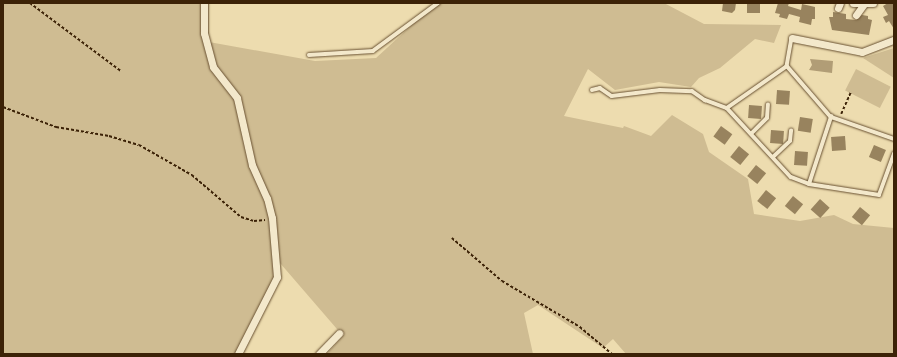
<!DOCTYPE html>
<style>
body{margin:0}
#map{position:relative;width:897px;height:357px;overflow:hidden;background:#eddcaf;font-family:Cardo,serif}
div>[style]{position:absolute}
.green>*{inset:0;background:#cfbc92;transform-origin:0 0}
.water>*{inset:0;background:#b19d76}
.building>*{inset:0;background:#98835e;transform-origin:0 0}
.path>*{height:1.5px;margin-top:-0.75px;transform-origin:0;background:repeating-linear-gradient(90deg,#3c2207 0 3px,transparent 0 5px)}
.roads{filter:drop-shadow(0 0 1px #685031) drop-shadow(0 0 1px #685031)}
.lane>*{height:3.5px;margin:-1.75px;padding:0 1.75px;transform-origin:1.75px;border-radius:1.75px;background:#f3e8cb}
.street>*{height:7px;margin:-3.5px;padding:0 3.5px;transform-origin:3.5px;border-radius:3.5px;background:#f3e8cb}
span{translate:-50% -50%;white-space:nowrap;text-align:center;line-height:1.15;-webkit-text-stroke:3px #f3e8cb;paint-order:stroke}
.frame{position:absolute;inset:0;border:4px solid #3c2207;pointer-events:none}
</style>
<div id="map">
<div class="green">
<i style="clip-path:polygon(3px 3px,209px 3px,209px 42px,315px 61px,376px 58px,436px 3px,664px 3px,704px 24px,781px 25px,774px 43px,755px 39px,720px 68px,699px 78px,691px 87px,659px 82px,615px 90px,588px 69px,564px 116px,623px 128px,624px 126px,651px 136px,672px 115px,703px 134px,709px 152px,748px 179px,754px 214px,800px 221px,834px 215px,853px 224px,894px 228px,894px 354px,626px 354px,613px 339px,603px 348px,538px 305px,524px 313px,533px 354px,327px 354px,343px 336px,280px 263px,240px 354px,3px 354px)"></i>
<i style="clip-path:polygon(894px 48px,894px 78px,863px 58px)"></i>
<i style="left:856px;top:69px;width:39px;height:24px;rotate:27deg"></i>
</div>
<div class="water">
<i style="clip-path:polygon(810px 59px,833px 61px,832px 73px,809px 70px,812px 65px)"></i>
</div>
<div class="building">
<i style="clip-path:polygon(723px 3px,736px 3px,735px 10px,732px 13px,722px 11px)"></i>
<i style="left:747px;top:3px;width:13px;height:10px"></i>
<i style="clip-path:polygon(778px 3px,789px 3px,788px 6px,801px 10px,802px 4px,815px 7px,815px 19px,812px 19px,811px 25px,799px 22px,800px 17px,789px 14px,787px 19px,779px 17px,780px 14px,775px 13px)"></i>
<i style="clip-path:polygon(888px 3px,894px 3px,894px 29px,889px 21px,886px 23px,883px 17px,888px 15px,883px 6px)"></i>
<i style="clip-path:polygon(833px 12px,846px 14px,846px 19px,856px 20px,862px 15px,868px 16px,868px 19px,872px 20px,869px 35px,832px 30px,829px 17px,833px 17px)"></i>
<i style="left:777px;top:90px;width:13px;height:14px;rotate:4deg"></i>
<i style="left:749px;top:105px;width:13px;height:13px;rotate:4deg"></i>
<i style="left:800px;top:117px;width:13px;height:14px;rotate:9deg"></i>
<i style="left:721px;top:126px;width:14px;height:13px;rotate:36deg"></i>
<i style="left:771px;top:130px;width:13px;height:13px;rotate:4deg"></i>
<i style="left:845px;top:136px;width:14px;height:14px;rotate:86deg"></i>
<i style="left:874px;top:145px;width:13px;height:13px;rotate:23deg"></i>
<i style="left:739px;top:146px;width:13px;height:14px;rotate:39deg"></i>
<i style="left:795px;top:151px;width:13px;height:14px;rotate:4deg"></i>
<i style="left:756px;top:165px;width:13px;height:14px;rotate:39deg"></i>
<i style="left:766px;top:190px;width:13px;height:14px;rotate:39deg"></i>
<i style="left:793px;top:196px;width:13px;height:13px;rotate:39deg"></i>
<i style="left:820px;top:199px;width:13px;height:14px;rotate:42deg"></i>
<i style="left:860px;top:207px;width:13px;height:13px;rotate:39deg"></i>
</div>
<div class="path">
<i style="left:30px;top:3px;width:114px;rotate:36.8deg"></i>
<i style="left:3px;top:107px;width:57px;rotate:20.7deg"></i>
<i style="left:56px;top:127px;width:54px;rotate:9.6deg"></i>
<i style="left:109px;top:136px;width:31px;rotate:17deg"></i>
<i style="left:139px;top:145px;width:61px;rotate:29.5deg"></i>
<i style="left:192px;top:175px;width:65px;rotate:40.6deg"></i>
<i style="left:241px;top:217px;width:14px;rotate:17deg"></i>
<i style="left:254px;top:221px;width:11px;rotate:-5deg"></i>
<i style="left:841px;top:114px;width:24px;rotate:-66deg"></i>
<i style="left:452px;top:238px;width:66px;rotate:40.7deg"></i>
<i style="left:502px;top:281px;width:91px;rotate:30.5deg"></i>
<i style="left:580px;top:327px;width:42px;rotate:40.2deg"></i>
</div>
<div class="roads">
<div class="lane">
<i style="left:792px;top:38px;width:28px;rotate:100deg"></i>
<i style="left:787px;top:66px;width:67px;rotate:49.2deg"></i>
<i style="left:831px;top:117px;width:67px;rotate:19.2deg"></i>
<i style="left:309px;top:55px;width:64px;rotate:-3.6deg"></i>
<i style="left:373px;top:51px;width:81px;rotate:-36.4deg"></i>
<i style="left:592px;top:90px;width:8px;rotate:-14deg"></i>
<i style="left:600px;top:88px;width:14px;rotate:34deg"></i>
<i style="left:612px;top:96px;width:48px;rotate:-7.1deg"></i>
<i style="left:660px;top:90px;width:32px;rotate:2deg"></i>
<i style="left:692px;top:91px;width:16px;rotate:35deg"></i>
<i style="left:705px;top:100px;width:23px;rotate:20deg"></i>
<i style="left:727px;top:108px;width:94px;rotate:47.2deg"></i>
<i style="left:791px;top:177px;width:19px;rotate:21deg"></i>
<i style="left:809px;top:184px;width:71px;rotate:8.9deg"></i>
<i style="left:879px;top:195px;width:44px;rotate:-69.9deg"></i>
<i style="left:727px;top:108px;width:73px;rotate:-35deg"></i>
<i style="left:752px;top:133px;width:21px;rotate:-45deg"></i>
<i style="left:767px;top:118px;width:13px;rotate:-86deg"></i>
<i style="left:773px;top:157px;width:23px;rotate:-43deg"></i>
<i style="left:790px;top:141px;width:10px;rotate:-84deg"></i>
<i style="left:809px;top:184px;width:71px;rotate:-71.8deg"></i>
</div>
<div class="street">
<i style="left:204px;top:3px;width:30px;rotate:90deg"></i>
<i style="left:204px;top:33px;width:35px;rotate:75deg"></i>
<i style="left:213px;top:67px;width:39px;rotate:52deg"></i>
<i style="left:237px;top:98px;width:69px;rotate:77.4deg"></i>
<i style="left:252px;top:165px;width:36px;rotate:66deg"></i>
<i style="left:267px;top:198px;width:21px;rotate:76deg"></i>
<i style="left:272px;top:218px;width:59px;rotate:85.2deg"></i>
<i style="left:277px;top:277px;width:86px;rotate:116.9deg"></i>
<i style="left:853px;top:3px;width:20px"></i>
<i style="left:838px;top:8px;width:5px;rotate:-68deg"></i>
<i style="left:856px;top:15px;width:14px;rotate:-54deg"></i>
<i style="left:792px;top:38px;width:71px;rotate:11.3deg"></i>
<i style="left:862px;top:52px;width:34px;rotate:-21deg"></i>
<i style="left:319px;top:354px;width:29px;rotate:-46deg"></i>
</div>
</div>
<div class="frame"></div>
</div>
